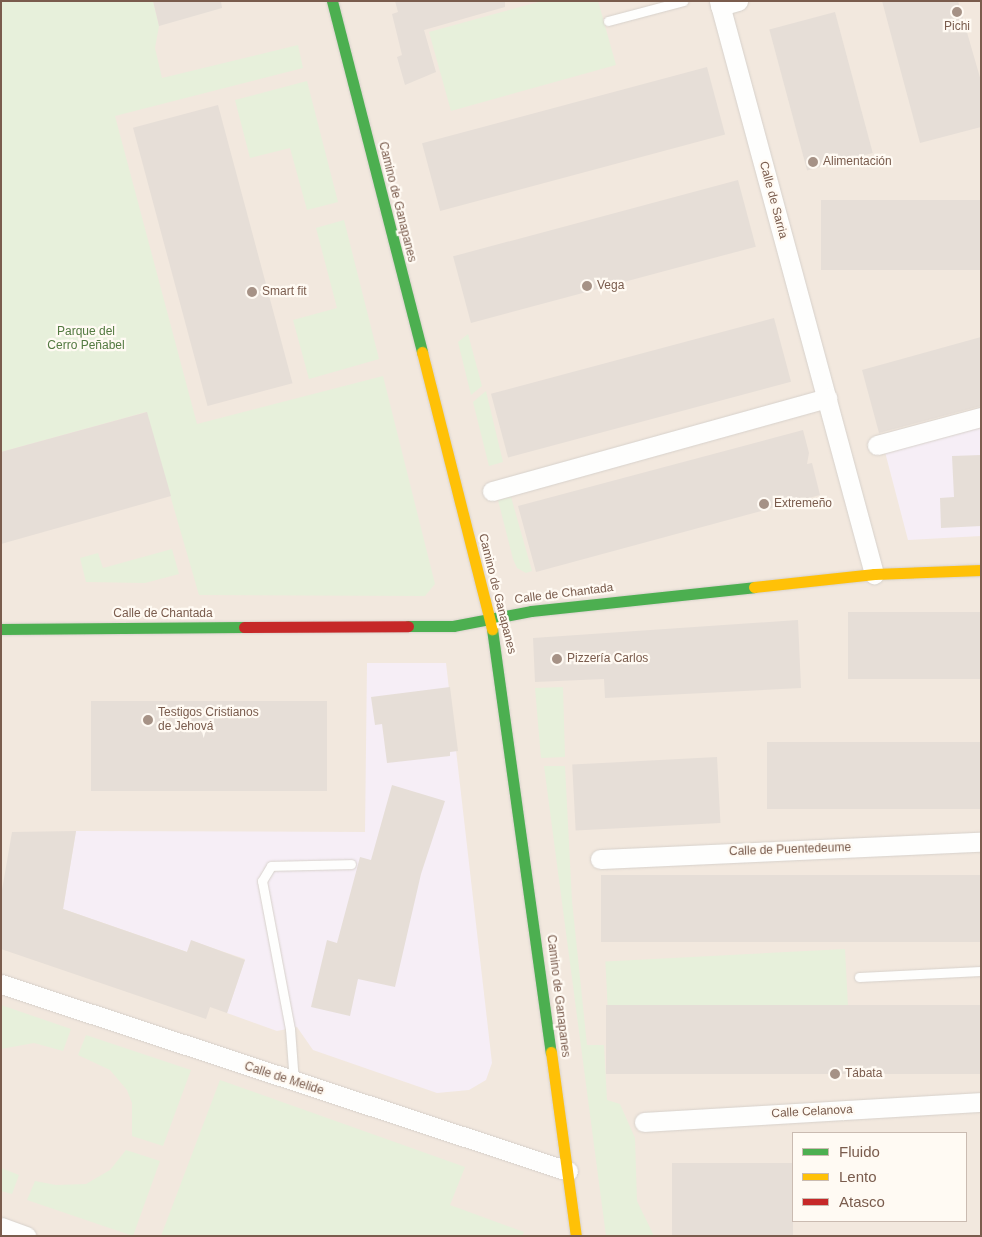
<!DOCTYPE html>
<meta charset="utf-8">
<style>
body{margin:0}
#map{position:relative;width:982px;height:1237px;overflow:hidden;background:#f9f5f0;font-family:Arial,sans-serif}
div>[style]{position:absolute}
.residential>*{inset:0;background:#f2e8de}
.education>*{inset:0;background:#f6eef6}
.green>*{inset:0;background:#e7f0db;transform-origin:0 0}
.building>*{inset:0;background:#e6ded7;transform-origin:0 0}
.roads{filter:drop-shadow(0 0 1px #d7d1cb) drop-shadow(0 0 1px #d7d1cb)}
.lane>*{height:9px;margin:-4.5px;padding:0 4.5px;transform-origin:4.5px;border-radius:4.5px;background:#fefefd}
.street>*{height:19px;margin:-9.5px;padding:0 9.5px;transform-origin:9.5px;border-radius:9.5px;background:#fefefd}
.fast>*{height:11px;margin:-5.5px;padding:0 5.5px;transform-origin:5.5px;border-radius:5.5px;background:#4caf50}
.slow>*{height:11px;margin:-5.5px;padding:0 5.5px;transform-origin:5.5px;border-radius:5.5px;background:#ffc107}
.jam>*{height:11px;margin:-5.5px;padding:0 5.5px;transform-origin:5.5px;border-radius:5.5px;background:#c62828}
.dots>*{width:14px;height:14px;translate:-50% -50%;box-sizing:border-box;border:2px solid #fffaf3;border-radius:50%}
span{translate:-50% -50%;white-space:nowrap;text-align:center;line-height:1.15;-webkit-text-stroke:4.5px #fffaf3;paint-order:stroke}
.poi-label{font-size:12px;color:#7a5c4d}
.left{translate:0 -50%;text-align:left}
.street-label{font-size:12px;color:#7a5c4d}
.park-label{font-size:12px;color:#537a41}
.frame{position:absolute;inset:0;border:2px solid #7a5c4d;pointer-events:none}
.legend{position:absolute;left:792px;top:1132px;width:175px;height:90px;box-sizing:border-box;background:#fffaf3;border:1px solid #cabbb1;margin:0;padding:6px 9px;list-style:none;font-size:15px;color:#7a5c4d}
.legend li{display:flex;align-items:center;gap:10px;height:25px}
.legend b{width:25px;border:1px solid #cabbb1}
</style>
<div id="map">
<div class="residential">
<i style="clip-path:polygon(evenodd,1px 1px,981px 1px,981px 1236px,1px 1236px,1px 1px,793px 1133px,966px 1133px,966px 1221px,793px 1221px,793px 1133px)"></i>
</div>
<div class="education">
<i style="clip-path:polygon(981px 425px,981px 536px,908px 540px,885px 452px)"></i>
<i style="clip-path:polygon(367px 663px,446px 663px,492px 1063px,486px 1080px,469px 1090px,437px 1093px,313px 1050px,297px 1027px,277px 1031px,227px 1013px,245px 959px,192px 941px,187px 952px,63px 909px,76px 831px,365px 832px)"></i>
</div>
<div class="green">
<i style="clip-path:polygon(1px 1px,153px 1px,159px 26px,155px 48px,162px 78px,298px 45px,303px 68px,115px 116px,197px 424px,383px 376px,435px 584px,425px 596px,199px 595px,146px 412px,1px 452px)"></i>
<i style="clip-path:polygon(542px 1px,598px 1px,616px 65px,451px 111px,429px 32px)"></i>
<i style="clip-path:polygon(307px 81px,338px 202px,307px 210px,290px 148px,250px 158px,235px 100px)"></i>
<i style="clip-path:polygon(344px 220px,379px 359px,309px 379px,293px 320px,337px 308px,316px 228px)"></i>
<i style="clip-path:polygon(468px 334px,482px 386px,471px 395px,458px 342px)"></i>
<i style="clip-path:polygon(486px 391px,503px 462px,489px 466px,473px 402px)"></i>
<i style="clip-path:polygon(511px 497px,532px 571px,526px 573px,517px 568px,513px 559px,498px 500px)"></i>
<i style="clip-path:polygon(172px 549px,179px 574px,145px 583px,86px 582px,80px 558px,98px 553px,103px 568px)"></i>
<i style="clip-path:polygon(563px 687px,565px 757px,541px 758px,535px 688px)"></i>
<i style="clip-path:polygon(544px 766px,565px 766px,572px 901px,587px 1045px,604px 1045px,607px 1100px,620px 1104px,635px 1138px,637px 1201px,654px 1236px,606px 1236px)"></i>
<i style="left:845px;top:949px;width:64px;height:240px;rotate:87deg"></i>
<i style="clip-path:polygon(1px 1005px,71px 1029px,63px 1051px,34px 1043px,1px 1049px)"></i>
<i style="clip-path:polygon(86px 1035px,191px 1070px,163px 1146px,132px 1136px,132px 1103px,127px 1090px,110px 1070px,78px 1055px)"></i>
<i style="clip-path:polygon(220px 1080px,465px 1167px,450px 1205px,524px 1232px,522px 1236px,161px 1236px)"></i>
<i style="clip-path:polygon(126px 1150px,160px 1161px,133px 1236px,27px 1200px,35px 1181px,56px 1185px,86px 1184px,110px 1170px)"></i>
<i style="clip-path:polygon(1px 1168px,19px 1175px,12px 1194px,1px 1191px)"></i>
</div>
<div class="building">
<i style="clip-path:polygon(153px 1px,221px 1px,222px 8px,159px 26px)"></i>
<i style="clip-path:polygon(395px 1px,505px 1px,505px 7px,424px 30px,436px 72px,405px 85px,397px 57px,402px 55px,392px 14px,398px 12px)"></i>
<i style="clip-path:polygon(882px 1px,958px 1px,981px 81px,981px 127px,920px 143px)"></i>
<i style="left:835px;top:12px;width:146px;height:68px;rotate:75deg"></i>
<i style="left:707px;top:67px;width:70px;height:295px;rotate:75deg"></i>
<i style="left:218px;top:105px;width:288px;height:88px;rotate:75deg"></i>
<i style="left:738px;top:180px;width:69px;height:295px;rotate:75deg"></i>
<i style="left:981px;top:200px;width:70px;height:160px;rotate:90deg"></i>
<i style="left:774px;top:318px;width:66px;height:293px;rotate:75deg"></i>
<i style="clip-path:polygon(981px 337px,981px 406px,879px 433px,862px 370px)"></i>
<i style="clip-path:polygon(147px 412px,171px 496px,1px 544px,1px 452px)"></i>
<i style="clip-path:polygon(803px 430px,809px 453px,807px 464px,812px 463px,820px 495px,536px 572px,518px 506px)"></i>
<i style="clip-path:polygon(981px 455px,981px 526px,941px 528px,940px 498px,954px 497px,952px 456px)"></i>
<i style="left:981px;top:612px;width:67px;height:133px;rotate:90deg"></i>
<i style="clip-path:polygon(798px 620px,801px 688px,605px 698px,604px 679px,535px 682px,533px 638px)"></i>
<i style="clip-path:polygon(450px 687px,458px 751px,450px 752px,450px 756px,387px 763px,382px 724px,375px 725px,371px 697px)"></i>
<i style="left:91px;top:701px;width:236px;height:90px"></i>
<i style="left:981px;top:742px;width:67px;height:214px;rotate:90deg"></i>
<i style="left:717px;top:757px;width:66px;height:145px;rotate:87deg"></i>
<i style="clip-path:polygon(392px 785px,445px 801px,421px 874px,395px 987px,358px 979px,350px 1016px,311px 1007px,327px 940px,337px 943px,360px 857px,371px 860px)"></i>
<i style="clip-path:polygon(76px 831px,63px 909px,187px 952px,191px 940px,245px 960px,227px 1013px,210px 1007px,206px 1019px,1px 949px,1px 896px,12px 832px)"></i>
<i style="left:981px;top:875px;width:67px;height:380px;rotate:90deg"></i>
<i style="left:981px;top:1005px;width:69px;height:375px;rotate:90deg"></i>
<i style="left:793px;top:1163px;width:73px;height:121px;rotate:90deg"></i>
</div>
<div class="roads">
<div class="lane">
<i style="left:608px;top:21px;width:78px;rotate:-14.9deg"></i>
<i style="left:859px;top:977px;width:122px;rotate:-2.8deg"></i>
<i style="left:294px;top:1082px;width:53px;rotate:-94.3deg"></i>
<i style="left:290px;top:1029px;width:151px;rotate:-100.7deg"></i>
<i style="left:262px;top:881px;width:17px;rotate:-59deg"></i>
<i style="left:271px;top:866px;width:80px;rotate:-1.4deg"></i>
</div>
<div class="street">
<i style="left:719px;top:1px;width:594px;rotate:74.86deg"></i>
<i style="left:720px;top:6px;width:19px;rotate:-16deg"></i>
<i style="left:877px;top:445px;width:108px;rotate:-15.1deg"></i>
<i style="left:492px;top:491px;width:348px;rotate:-15.5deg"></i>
<i style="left:600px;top:859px;width:381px;rotate:-2.6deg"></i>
<i style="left:1px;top:984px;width:597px;rotate:18.25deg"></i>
<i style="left:644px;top:1122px;width:338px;rotate:-3.4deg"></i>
<i style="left:1px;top:1227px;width:27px;rotate:20deg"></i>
</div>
<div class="fast">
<i style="left:332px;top:1px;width:362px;rotate:75.6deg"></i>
<i style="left:408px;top:626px;width:45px"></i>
<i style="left:453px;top:626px;width:79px;rotate:-10.9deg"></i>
<i style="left:531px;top:611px;width:224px;rotate:-6.1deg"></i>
<i style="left:1px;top:629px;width:243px;rotate:-0.5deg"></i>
<i style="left:492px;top:629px;width:427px;rotate:82.1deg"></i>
</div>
<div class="slow">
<i style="left:422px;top:352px;width:286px;rotate:75.8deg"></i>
<i style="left:754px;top:587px;width:121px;rotate:-6.2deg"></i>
<i style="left:874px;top:574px;width:107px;rotate:-2.1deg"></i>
<i style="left:551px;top:1052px;width:186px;rotate:82.3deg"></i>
</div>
<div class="jam">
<i style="left:244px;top:627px;width:164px;rotate:-0.3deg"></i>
</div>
</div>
<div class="dots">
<i style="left:957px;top:12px;background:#a69286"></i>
<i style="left:813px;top:162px;background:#a69286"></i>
<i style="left:587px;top:286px;background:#a69286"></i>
<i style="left:252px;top:292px;background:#a69286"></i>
<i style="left:764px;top:504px;background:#a69286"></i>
<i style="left:557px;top:659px;background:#a69286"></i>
<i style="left:148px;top:720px;background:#a69286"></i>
<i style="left:835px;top:1074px;background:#a69286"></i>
</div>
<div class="poi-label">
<span style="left:957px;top:27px">Pichi</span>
<span class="left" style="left:823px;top:162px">Alimentación</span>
<span class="left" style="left:597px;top:286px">Vega</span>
<span class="left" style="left:262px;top:292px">Smart fit</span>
<span class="left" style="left:774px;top:504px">Extremeño</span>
<span class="left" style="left:567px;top:659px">Pizzería Carlos</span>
<span class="left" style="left:158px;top:720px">Testigos Cristianos<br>de Jehová</span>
<span class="left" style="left:845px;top:1074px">Tábata</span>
</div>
<div class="street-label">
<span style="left:773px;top:200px;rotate:75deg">Calle de Sarria</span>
<span style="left:397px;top:202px;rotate:76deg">Camino de Ganapanes</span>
<span style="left:497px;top:594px;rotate:76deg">Camino de Ganapanes</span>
<span style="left:564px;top:594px;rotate:-7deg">Calle de Chantada</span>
<span style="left:163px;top:614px">Calle de Chantada</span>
<span style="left:790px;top:850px;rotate:-2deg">Calle de Puentedeume</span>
<span style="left:558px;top:996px;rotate:83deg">Camino de Ganapanes</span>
<span style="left:284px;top:1079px;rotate:18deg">Calle de Melide</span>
<span style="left:812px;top:1112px;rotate:-3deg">Calle Celanova</span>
</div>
<div class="park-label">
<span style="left:86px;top:339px">Parque del<br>Cerro Peñabel</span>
</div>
<div class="frame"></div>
<ul class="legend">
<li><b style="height:6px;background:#4caf50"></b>Fluido</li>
<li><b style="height:6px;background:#ffc107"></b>Lento</li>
<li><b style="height:6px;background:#c62828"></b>Atasco</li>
</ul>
</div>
